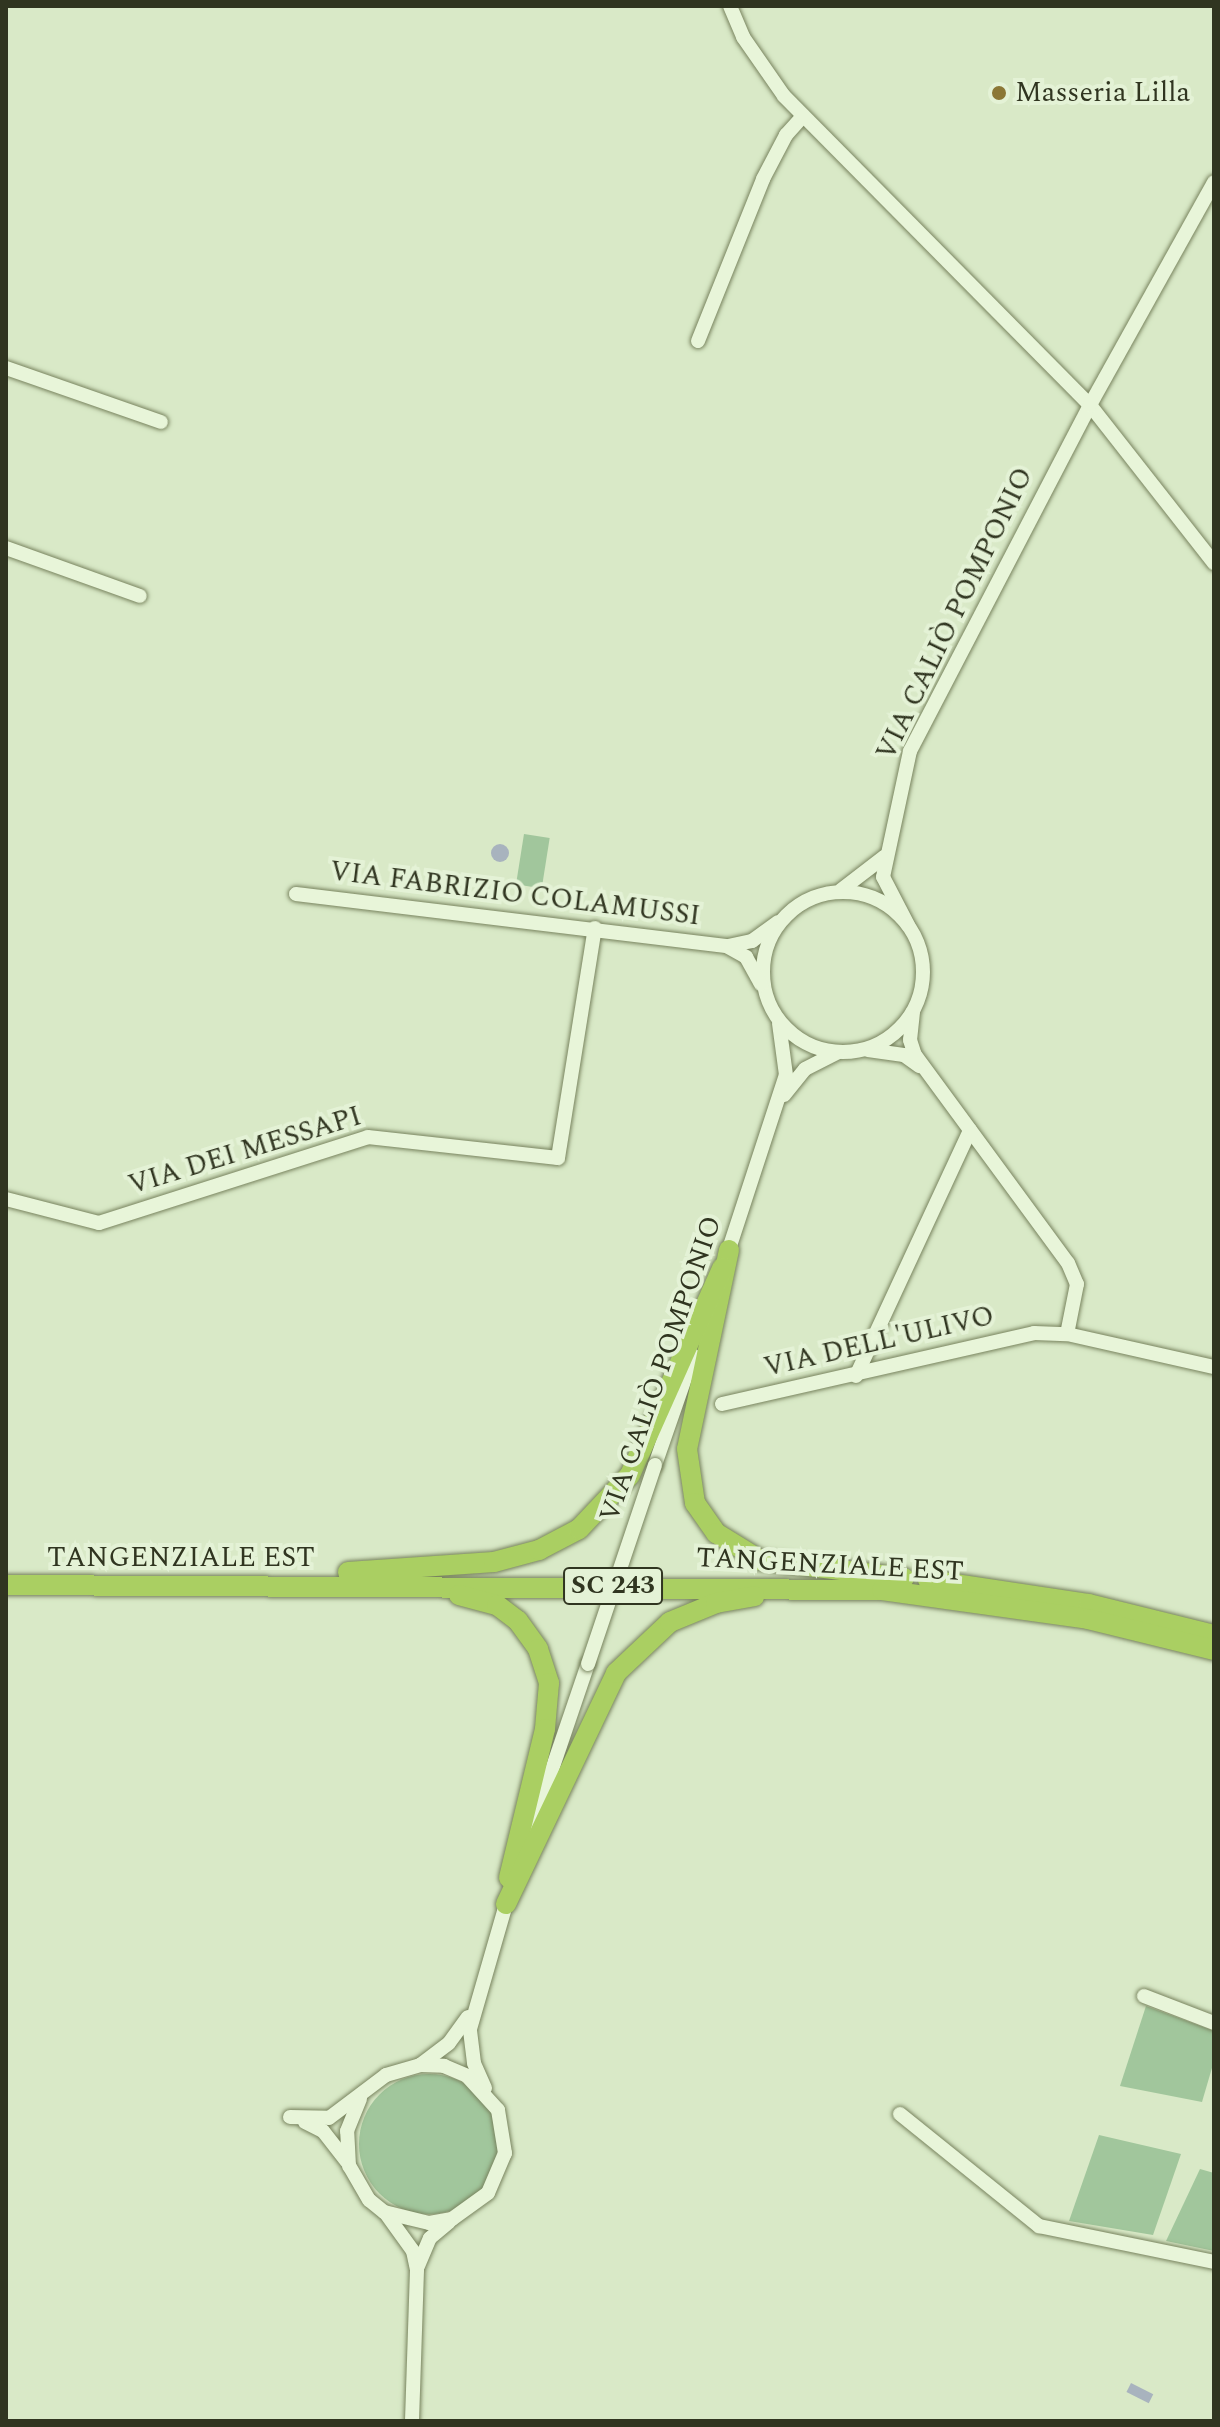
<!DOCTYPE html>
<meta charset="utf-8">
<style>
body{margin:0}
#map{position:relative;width:1220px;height:2427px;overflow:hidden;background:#d9e9c7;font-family:Spectral,serif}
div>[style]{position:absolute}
.green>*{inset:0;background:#a1c69c;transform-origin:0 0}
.round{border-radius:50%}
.water>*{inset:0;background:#a8b3be;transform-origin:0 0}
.roads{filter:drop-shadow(0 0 2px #78835e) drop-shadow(0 0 2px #78835e)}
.minor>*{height:14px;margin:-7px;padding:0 7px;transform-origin:7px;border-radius:7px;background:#e8f5d9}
.minor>.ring{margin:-7px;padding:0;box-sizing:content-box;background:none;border:14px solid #e8f5d9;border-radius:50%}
.highway>*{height:20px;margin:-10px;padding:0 10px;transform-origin:10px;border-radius:10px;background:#aacf62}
.bridges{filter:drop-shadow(0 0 2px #78835e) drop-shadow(0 0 2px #78835e)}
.minor-bridge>*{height:14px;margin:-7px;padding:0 7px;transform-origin:7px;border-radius:7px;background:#e8f5d9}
.dots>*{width:22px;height:22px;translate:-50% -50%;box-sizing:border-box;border:4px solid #e4f2d6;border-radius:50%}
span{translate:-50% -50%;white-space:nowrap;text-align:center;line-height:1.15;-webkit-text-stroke:8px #e4f2d6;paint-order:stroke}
.shield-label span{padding:2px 6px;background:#e4f2d6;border:2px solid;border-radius:6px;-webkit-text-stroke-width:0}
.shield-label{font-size:26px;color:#303520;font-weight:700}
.poi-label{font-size:28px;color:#303520}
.left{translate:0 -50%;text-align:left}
.street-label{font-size:28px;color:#303520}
.frame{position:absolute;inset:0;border:8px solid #303520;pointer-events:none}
</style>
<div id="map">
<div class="green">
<i style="left:524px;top:834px;width:26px;height:51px;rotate:9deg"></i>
<i style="clip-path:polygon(1146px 2006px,1214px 2031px,1214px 2061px,1202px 2102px,1120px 2086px)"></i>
<i class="round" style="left:359px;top:2074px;width:140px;height:140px"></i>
<i style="clip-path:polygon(1099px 2135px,1181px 2154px,1153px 2235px,1069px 2221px)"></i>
<i style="clip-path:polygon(1200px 2169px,1214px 2173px,1214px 2251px,1166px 2241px)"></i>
</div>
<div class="water">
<i class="round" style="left:491px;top:844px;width:18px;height:18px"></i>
<i style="left:1131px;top:2383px;width:25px;height:10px;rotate:27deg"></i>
</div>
<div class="roads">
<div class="minor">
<i style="left:730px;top:6px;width:34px;rotate:67deg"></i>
<i style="left:743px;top:37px;width:72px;rotate:55.2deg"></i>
<i style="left:784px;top:96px;width:435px;rotate:45.3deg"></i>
<i style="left:1090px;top:405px;width:201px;rotate:51.9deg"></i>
<i style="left:698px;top:341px;width:175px;rotate:-68.1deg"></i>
<i style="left:763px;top:179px;width:50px;rotate:-62.4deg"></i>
<i style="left:786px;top:135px;width:25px;rotate:-48deg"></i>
<i style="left:6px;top:368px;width:164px;rotate:19.2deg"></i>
<i style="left:6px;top:548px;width:142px;rotate:19.7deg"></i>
<i style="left:841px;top:890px;width:54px;rotate:-37.5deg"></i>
<i class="ring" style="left:763px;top:892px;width:146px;height:146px"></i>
<i style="left:296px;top:894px;width:435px;rotate:6.9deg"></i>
<i style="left:728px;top:946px;width:25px;rotate:-12deg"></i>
<i style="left:752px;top:941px;width:32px;rotate:-36deg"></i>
<i style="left:908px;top:925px;width:54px;rotate:-117.5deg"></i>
<i style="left:883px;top:877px;width:129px;rotate:-77.9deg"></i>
<i style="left:910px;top:751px;width:390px;rotate:-62.5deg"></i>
<i style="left:1090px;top:405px;width:255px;rotate:-60.9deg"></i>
<i style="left:728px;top:947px;width:21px;rotate:29deg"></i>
<i style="left:746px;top:957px;width:31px;rotate:61deg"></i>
<i style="left:913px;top:1012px;width:28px;rotate:96deg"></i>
<i style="left:910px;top:1040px;width:16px;rotate:72deg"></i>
<i style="left:915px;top:1055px;width:258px;rotate:53.7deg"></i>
<i style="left:1068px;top:1263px;width:23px;rotate:67deg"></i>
<i style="left:1077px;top:1284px;width:51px;rotate:101.3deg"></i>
<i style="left:868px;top:1050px;width:36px;rotate:8deg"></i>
<i style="left:904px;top:1055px;width:19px;rotate:36deg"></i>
<i style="left:784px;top:1095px;width:33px;rotate:-51deg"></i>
<i style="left:805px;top:1069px;width:37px;rotate:-27deg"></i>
<i style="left:6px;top:1199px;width:96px;rotate:14.5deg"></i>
<i style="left:99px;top:1223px;width:282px;rotate:-17.7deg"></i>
<i style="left:368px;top:1137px;width:191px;rotate:6.3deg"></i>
<i style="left:558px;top:1158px;width:233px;rotate:-80.9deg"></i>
<i style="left:727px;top:1255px;width:189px;rotate:-71.9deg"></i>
<i style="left:786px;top:1075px;width:52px;rotate:-97.7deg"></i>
<i style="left:856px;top:1376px;width:271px;rotate:-65.1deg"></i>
<i style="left:722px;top:1404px;width:320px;rotate:-12.8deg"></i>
<i style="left:1034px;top:1333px;width:33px;rotate:2deg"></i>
<i style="left:1067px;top:1334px;width:151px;rotate:12.7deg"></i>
<i style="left:655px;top:1465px;width:116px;rotate:-70.9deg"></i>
<i style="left:528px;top:1840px;width:186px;rotate:-71.2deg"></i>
<i style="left:1144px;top:1996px;width:75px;rotate:21.1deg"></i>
<i style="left:420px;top:2065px;width:36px;rotate:-37deg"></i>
<i style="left:449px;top:2043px;width:32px;rotate:-54deg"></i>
<i style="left:485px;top:2088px;width:27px;rotate:-114deg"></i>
<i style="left:474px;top:2063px;width:34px;rotate:-97deg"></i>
<i style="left:470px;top:2029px;width:137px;rotate:-73.9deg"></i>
<i style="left:900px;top:2114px;width:179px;rotate:38.9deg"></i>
<i style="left:1039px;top:2226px;width:179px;rotate:11.6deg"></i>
<i style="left:290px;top:2117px;width:39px;rotate:1deg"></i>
<i style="left:329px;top:2118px;width:71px;rotate:-37deg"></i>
<i style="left:386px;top:2075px;width:35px;rotate:-16deg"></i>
<i style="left:420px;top:2065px;width:24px;rotate:2deg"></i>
<i style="left:444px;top:2066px;width:25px;rotate:23deg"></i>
<i style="left:467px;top:2076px;width:46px;rotate:47.6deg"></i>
<i style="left:498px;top:2110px;width:44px;rotate:80.8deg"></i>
<i style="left:505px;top:2153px;width:43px;rotate:113deg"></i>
<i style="left:488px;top:2193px;width:44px;rotate:144.2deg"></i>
<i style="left:452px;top:2219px;width:23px;rotate:170deg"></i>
<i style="left:429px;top:2223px;width:46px;rotate:-166.3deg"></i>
<i style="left:384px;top:2212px;width:19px;rotate:-141deg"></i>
<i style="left:369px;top:2200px;width:39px;rotate:-120deg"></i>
<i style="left:349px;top:2166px;width:35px;rotate:-93deg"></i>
<i style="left:347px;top:2131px;width:35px;rotate:-68deg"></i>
<i style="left:305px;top:2122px;width:20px;rotate:27deg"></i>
<i style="left:323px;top:2131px;width:39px;rotate:52deg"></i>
<i style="left:387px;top:2215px;width:44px;rotate:54.2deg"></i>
<i style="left:413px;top:2251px;width:19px;rotate:78deg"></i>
<i style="left:417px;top:2270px;width:151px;rotate:91.9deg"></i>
<i style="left:418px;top:2266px;width:30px;rotate:-67deg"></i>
<i style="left:430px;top:2238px;width:25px;rotate:-40deg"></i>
</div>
<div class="highway">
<i style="left:729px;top:1250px;width:203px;rotate:101.9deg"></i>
<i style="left:687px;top:1449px;width:55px;rotate:81.6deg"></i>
<i style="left:695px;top:1503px;width:37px;rotate:55deg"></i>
<i style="left:716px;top:1533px;width:52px;rotate:31.5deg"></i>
<i style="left:760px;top:1560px;width:145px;rotate:7.1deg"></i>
<i style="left:348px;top:1572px;width:146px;rotate:-3.9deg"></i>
<i style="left:494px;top:1562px;width:47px;rotate:-14.9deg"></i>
<i style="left:539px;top:1550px;width:45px;rotate:-27.7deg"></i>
<i style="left:579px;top:1529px;width:74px;rotate:-46.6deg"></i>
<i style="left:630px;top:1475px;width:227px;rotate:-66deg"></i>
<i style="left:928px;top:1580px;width:163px;rotate:8.5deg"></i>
<i style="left:1089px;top:1604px;width:129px;rotate:13.9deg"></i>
<i style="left:6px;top:1585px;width:876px;rotate:0.33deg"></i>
<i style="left:882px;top:1590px;width:208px;rotate:8deg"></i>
<i style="left:1088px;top:1619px;width:130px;rotate:13.8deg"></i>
<i style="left:459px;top:1595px;width:39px;rotate:15deg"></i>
<i style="left:497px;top:1605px;width:26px;rotate:37deg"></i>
<i style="left:518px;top:1621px;width:34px;rotate:54deg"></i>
<i style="left:538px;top:1649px;width:36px;rotate:72deg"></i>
<i style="left:549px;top:1683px;width:46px;rotate:95deg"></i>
<i style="left:545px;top:1729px;width:153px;rotate:103.6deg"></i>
<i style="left:506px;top:1904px;width:256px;rotate:-64.5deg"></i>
<i style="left:616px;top:1673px;width:74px;rotate:-43.4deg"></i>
<i style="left:670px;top:1622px;width:50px;rotate:-22.4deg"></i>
<i style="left:716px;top:1603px;width:39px;rotate:-10deg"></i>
</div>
</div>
<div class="bridges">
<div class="minor-bridge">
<i style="left:588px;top:1664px;width:210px;rotate:-71.4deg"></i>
</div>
</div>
<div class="dots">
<i style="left:999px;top:93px;background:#8b7735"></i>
</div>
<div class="shield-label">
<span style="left:613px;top:1586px">SC 243</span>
</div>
<div class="poi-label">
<span class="left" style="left:1015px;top:93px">Masseria Lilla</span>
</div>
<div class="street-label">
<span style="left:955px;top:614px;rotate:-64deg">VIA CALIÒ POMPONIO</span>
<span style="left:515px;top:894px;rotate:7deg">VIA FABRIZIO COLAMUSSI</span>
<span style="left:245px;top:1151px;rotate:-17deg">VIA DEI MESSAPI</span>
<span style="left:879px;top:1342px;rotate:-13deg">VIA DELL'ULIVO</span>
<span style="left:661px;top:1369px;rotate:-71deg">VIA CALIÒ POMPONIO</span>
<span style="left:181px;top:1558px">TANGENZIALE EST</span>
<span style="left:830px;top:1565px;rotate:3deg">TANGENZIALE EST</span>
</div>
<div class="frame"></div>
</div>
